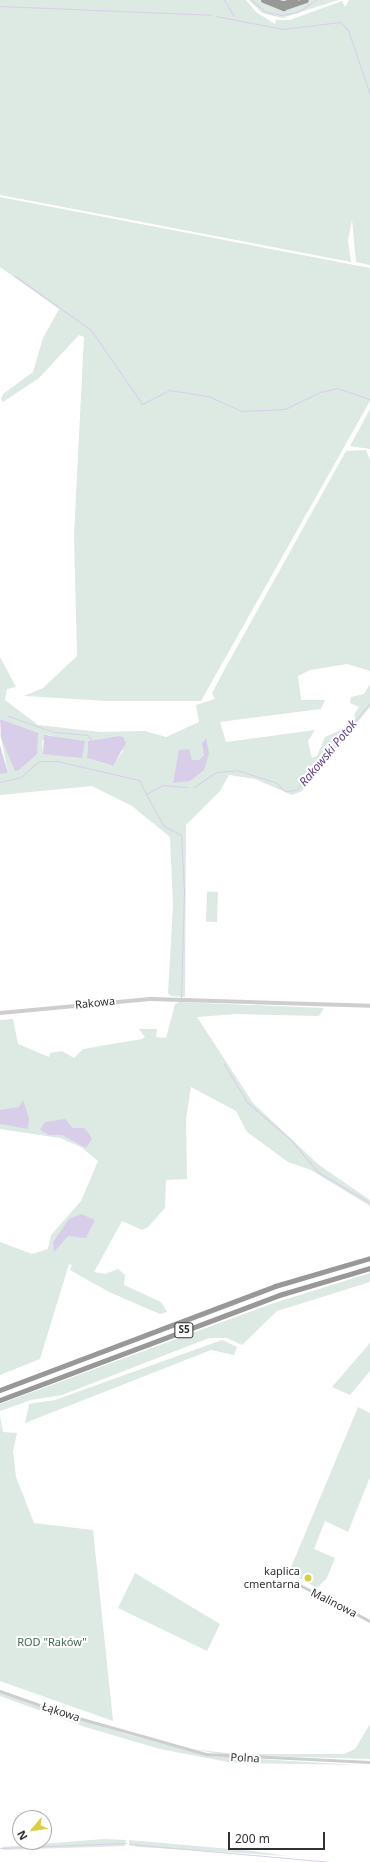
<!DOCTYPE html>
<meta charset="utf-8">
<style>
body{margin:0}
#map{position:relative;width:370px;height:1862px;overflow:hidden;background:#fff;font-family:"Noto Sans",sans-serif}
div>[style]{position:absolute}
.green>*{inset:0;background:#dde9e3;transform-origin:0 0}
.water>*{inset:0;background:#d9ceea}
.stream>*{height:1px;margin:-0.5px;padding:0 0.5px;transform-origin:0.5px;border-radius:0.5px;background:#d9ceea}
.minor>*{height:2.5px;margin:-1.25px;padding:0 1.25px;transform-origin:1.25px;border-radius:1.25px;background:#cecece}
.tertiary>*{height:3.5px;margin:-1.75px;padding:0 1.75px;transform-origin:1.75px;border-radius:1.75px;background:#cecece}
.motorway>*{height:5px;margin:-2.5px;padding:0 2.5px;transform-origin:2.5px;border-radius:2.5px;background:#989898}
.dots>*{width:11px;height:11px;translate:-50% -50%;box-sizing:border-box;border:2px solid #fff;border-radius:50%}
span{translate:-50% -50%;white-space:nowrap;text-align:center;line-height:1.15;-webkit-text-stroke:4px #fff;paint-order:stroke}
.shield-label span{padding:1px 3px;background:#fff;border:1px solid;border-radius:3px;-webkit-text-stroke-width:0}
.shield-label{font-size:10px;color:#313131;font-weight:700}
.street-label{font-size:11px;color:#313131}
.poi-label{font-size:11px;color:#313131}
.right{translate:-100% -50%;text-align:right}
.park-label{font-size:11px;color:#416a57}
.water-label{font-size:12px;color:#61448e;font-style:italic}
.north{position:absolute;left:12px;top:1810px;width:40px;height:40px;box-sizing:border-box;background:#fff;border:1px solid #adadad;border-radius:50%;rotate:241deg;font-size:11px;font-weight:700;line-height:16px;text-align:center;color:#313131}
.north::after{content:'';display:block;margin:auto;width:14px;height:18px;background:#d9d041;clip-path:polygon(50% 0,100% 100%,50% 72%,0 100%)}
.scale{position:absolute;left:228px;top:1832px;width:97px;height:18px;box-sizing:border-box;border:2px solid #313131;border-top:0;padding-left:5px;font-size:12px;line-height:14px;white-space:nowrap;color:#313131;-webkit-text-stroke:3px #fff;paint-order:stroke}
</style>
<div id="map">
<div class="green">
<i style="clip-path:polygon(0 0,246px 0,256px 12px,275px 24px,276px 20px,290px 20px,342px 1px,345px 7px,349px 0,370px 0,370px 265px,356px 262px,352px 220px,348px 241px,351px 262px,0 195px)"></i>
<i style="clip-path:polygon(249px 0,259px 0,282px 10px,310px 0,338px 0,282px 18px,262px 13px)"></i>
<i style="clip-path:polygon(0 197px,370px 268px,370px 401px,201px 701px,108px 701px,24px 696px,43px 688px,77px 656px,74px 535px,84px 337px,79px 335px,39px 378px,3px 402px,1px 399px,3px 394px,33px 372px,43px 338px,59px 309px,0 267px)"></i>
<i style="clip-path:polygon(370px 409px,370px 449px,350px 446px,362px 424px)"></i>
<i style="clip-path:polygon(evenodd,366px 450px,370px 460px,370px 671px,347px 664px,310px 670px,298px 676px,301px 700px,325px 700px,321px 709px,220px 722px,226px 742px,315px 730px,308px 741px,312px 758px,317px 756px,325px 737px,345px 728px,359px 707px,350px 703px,351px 697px,364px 694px,370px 684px,370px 707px,302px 791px,292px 795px,255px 779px,229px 775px,220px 791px,186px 825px,185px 997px,171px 996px,168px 993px,173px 905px,170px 837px,132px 806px,92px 786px,0 795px,0 774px,8px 773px,0 733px,7px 750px,38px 734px,0 719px,0 657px,16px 687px,7px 689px,5px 700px,38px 725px,100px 732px,145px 731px,166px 737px,199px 722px,196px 705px,215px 699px,212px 693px,227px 665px,346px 451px,366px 450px,49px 735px,70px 741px,79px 740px,43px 754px,42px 741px,49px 735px,366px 450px,118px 736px,123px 751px,112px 766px,87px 758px,88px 741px,118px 736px)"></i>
<i style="left:218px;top:892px;width:30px;height:11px;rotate:92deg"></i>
<i style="clip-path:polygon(179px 1002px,324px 1008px,319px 1016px,236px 1014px,197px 1017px,253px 1103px,319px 1165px,370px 1200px,370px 1206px,311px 1170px,288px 1162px,247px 1132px,236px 1111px,191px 1087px,186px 1119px,187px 1179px,166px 1180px,165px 1208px,148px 1227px,142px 1230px,122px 1221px,94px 1272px,105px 1274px,118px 1269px,125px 1275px,124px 1285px,161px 1302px,167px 1312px,160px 1314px,109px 1292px,70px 1270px,72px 1265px,69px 1264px,40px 1359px,0 1375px,0 1242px,32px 1254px,48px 1249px,51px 1235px,81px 1201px,98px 1161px,81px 1147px,60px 1138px,0 1129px,0 1020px,13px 1019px,18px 1044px,49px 1057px,50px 1053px,62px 1051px,74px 1058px,83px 1049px,142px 1039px,145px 1037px,139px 1029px,157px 1029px,156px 1037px,166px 1038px,175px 1004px)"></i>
<i style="clip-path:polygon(370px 1273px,370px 1282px,277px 1311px,242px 1345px,227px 1338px,209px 1338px,62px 1395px,31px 1400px,0 1411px,0 1404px,271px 1304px)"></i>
<i style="clip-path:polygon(222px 1340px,237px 1347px,234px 1355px,211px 1350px,25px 1423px,29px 1404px,55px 1400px)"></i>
<i style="clip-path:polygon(370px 1343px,370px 1371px,350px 1395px,332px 1387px)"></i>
<i style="clip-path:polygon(358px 1407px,370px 1413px,370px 1477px,348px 1532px,325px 1521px,314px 1549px,335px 1558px,327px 1578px,317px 1588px,289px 1572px)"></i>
<i style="clip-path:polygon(0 1416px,3px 1432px,17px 1433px,13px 1451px,16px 1477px,34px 1523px,93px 1530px,113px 1721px,0 1681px)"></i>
<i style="clip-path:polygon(135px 1573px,220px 1624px,207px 1651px,118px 1608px)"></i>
<i style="clip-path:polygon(0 1692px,126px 1734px,210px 1756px,358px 1765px,233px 1763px,160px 1749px,85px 1727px,0 1696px)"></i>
<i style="clip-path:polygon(370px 1724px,370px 1759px,225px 1755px,192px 1749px,235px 1754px,344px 1754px,355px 1749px)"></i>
<i style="clip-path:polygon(104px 1839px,126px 1840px,125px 1846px,3px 1850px,2px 1847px)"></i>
<i style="clip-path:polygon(129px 1840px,253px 1851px,289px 1856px,139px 1847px,129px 1845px)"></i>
</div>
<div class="water">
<i style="clip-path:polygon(0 719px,38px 733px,37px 754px,19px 770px,15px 771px,1px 738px)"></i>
<i style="clip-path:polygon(44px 735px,85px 741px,82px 758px,43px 754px)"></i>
<i style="clip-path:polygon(118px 736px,123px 737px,126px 743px,113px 766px,87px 758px,88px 741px)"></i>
<i style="clip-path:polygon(206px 738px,209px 753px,204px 770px,190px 781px,173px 783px,179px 750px,189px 749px,192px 760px,199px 760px,204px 755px,202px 744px)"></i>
<i style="clip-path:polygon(0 745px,8px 773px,0 774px)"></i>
<i style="clip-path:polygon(23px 1100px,29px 1118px,28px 1129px,0 1124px,0 1110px,19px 1107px)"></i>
<i style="clip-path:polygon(65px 1119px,73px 1128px,84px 1128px,88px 1132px,92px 1139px,86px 1148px,62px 1135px,49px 1135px,40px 1130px,45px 1122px)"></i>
<i style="clip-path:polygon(81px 1214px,95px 1220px,86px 1238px,68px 1236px,54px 1252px,53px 1242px,69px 1219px)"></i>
</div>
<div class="stream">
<i style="left:224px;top:0;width:19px;rotate:58deg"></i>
<i style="left:251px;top:0;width:19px;rotate:39deg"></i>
<i style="left:266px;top:12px;width:15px;rotate:11deg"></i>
<i style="left:281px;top:15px;width:17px;rotate:-10deg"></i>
<i style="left:298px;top:12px;width:22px;rotate:-34deg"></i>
<i style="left:0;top:6px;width:211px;rotate:2.4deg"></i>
<i style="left:216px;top:16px;width:68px;rotate:11deg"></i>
<i style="left:283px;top:29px;width:57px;rotate:-7deg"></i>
<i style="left:340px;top:22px;width:11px;rotate:45deg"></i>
<i style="left:348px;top:30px;width:69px;rotate:71.3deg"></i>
<i style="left:15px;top:276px;width:93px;rotate:35.4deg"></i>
<i style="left:91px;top:330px;width:90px;rotate:55.4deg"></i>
<i style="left:142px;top:404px;width:30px;rotate:-27deg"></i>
<i style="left:169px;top:390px;width:39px;rotate:9deg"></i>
<i style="left:208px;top:396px;width:36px;rotate:24deg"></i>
<i style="left:241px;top:411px;width:44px;rotate:-2.6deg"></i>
<i style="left:285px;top:409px;width:39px;rotate:-26deg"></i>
<i style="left:320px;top:392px;width:17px;rotate:-13deg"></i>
<i style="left:337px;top:388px;width:34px;rotate:19deg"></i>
<i style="left:8px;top:716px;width:49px;rotate:19.2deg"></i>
<i style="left:54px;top:732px;width:34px;rotate:5deg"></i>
<i style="left:88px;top:735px;width:6px;rotate:59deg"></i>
<i style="left:0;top:782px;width:22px;rotate:-13deg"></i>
<i style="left:21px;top:777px;width:24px;rotate:-42deg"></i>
<i style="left:39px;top:761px;width:18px"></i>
<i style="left:57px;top:761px;width:84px;rotate:13deg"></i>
<i style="left:139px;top:780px;width:16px;rotate:63deg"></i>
<i style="left:146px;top:794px;width:19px;rotate:-28deg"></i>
<i style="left:163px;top:785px;width:24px;rotate:5deg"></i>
<i style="left:194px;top:787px;width:27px;rotate:-34deg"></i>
<i style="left:216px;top:772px;width:21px;rotate:-5deg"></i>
<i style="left:237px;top:770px;width:40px;rotate:18deg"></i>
<i style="left:275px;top:782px;width:13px;rotate:42deg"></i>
<i style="left:285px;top:791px;width:11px;rotate:-5deg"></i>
<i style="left:296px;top:790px;width:114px;rotate:-49.6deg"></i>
<i style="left:146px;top:794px;width:37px;rotate:61deg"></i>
<i style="left:164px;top:826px;width:19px;rotate:28deg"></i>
<i style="left:181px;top:835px;width:55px;rotate:86.9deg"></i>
<i style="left:184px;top:890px;width:108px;rotate:91.6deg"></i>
<i style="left:224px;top:1064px;width:44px;rotate:58.8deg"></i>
<i style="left:247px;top:1102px;width:58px;rotate:40.8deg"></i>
<i style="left:291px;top:1140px;width:42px;rotate:49.8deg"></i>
<i style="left:318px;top:1172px;width:61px;rotate:30.8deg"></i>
<i style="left:129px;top:1844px;width:204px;rotate:5.1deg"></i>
<i style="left:0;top:1848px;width:126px;rotate:-2.3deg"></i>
</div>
<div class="minor">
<i style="left:298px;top:1584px;width:81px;rotate:27.2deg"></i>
<i style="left:0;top:1691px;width:72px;rotate:19.4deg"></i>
<i style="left:68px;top:1715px;width:143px;rotate:15.8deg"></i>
<i style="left:206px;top:1754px;width:164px;rotate:2.8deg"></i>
</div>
<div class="tertiary">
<i style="left:0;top:1013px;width:153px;rotate:-5.3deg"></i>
<i style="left:152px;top:999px;width:218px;rotate:1.8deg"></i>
</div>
<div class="motorway">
<i style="left:263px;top:0;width:22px;rotate:22deg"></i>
<i style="left:283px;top:8px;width:24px;rotate:-19deg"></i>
<i style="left:271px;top:0;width:12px;rotate:14deg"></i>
<i style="left:283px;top:3px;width:13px;rotate:-13deg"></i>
<i style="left:0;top:1390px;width:294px;rotate:-20.7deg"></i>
<i style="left:275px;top:1286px;width:99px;rotate:-16.4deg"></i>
<i style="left:0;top:1400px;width:298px;rotate:-20.6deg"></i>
<i style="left:279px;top:1295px;width:95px;rotate:-16.5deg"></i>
</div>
<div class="dots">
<i style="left:308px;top:1578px;background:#d9d041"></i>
</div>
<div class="shield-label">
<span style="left:184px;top:1330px">S5</span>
</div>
<div class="street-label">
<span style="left:95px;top:1003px;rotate:-6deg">Rakowa</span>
<span style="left:334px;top:1603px;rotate:27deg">Malinowa</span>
<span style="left:61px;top:1712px;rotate:18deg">Łąkowa</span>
<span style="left:245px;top:1758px;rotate:3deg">Polna</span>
</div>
<div class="poi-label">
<span class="right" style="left:300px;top:1578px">kaplica<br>cmentarna</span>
</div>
<div class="park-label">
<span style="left:52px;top:1642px">ROD "Raków"</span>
</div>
<div class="water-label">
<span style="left:328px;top:753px;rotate:-50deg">Rakowski Potok</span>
</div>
<div class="north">N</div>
<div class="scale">200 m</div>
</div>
